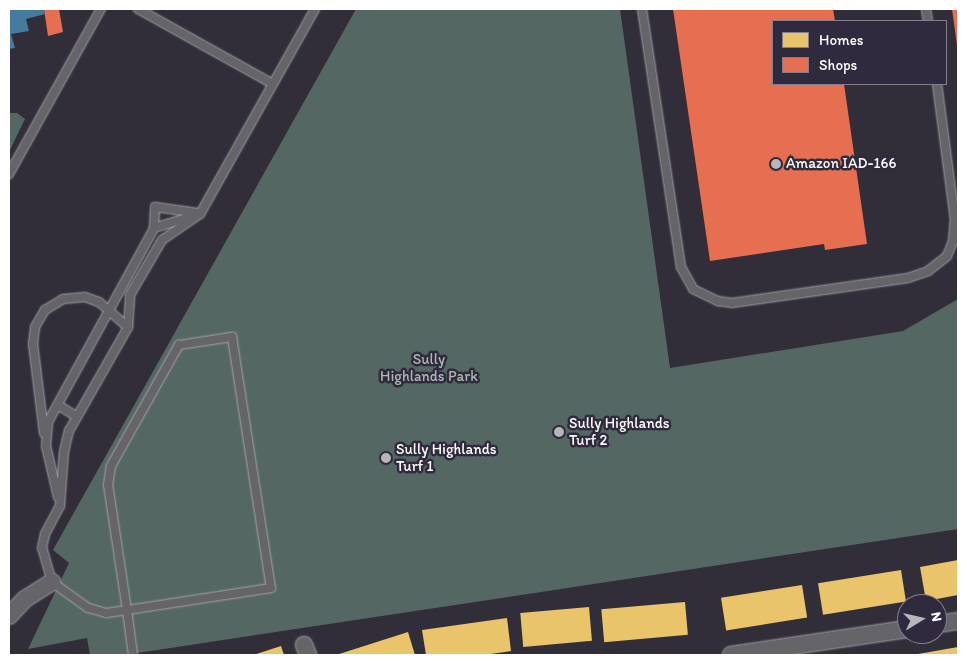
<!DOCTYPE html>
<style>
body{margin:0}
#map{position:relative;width:967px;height:664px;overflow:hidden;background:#312e39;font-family:Itim,sans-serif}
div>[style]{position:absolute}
.green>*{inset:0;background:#546763}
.homes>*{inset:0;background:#e9c46a;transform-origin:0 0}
.shops>*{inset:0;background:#e76f51}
.public>*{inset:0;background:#457b9d}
.roads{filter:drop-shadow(0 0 1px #a2a1a6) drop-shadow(0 0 1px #a2a1a6)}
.lane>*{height:8px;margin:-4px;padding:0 4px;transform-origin:4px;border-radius:4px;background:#656469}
.street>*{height:16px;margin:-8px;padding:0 8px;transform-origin:8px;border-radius:8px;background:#656469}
.dots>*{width:14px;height:14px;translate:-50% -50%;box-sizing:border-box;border:2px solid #2f2a3d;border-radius:50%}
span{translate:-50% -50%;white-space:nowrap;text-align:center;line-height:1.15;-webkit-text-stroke:5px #2f2a3d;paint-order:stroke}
.poi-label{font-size:15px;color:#fff}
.left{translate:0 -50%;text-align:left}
.park-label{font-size:15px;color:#acb8b4}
.frame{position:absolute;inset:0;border:10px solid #fff;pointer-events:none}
.legend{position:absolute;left:772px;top:20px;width:175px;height:65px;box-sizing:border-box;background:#2f2a3d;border:1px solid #827f8b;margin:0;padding:6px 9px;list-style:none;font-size:15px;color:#fff}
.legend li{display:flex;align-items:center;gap:10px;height:25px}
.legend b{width:25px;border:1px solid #827f8b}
.north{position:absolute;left:897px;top:594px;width:50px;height:50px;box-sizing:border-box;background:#2f2a3d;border:1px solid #827f8b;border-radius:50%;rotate:81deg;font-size:14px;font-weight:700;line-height:20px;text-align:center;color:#fff}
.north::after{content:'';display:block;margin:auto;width:18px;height:22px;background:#b7b6ba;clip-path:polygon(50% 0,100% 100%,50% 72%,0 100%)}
</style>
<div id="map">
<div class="green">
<i style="clip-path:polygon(356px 9px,620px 9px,670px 368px,903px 331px,958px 299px,958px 529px,124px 655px,90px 655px,87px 638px,28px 649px,69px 563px,53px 550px)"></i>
<i style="clip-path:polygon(9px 113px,17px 113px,25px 119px,9px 152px)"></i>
</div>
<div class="homes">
<i style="clip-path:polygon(958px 560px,958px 595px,926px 601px,920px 567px)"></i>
<i style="left:901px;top:570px;width:32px;height:84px;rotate:81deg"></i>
<i style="left:802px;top:585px;width:33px;height:82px;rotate:81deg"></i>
<i style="left:685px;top:602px;width:33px;height:84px;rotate:85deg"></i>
<i style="left:589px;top:607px;width:34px;height:69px;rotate:85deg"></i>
<i style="clip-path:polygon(507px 618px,511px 651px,484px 655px,426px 655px,422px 630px)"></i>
<i style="clip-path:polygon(408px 632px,415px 655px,336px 655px)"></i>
<i style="clip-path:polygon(281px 646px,284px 655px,253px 655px)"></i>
<i style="clip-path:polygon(958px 647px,958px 655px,918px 655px,918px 654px)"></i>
</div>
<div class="shops">
<i style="clip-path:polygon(44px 9px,59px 9px,63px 32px,48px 36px)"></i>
<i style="clip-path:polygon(673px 9px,833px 9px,835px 21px,773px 21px,773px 84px,844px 84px,867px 244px,825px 250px,824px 244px,710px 261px)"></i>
<i style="clip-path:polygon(952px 9px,958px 9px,958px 45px,957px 45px)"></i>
</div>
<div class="public">
<i style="clip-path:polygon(9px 9px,44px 9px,45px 14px,26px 19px,29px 31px,11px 34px,15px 48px,9px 49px)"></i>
</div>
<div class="roads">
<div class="lane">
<i style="left:138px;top:9px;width:154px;rotate:29.1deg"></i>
<i style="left:642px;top:9px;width:261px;rotate:81.4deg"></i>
<i style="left:681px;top:267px;width:25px;rotate:61deg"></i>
<i style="left:693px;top:289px;width:28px;rotate:26deg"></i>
<i style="left:718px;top:301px;width:14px;rotate:8deg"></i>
<i style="left:732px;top:303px;width:178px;rotate:-8.1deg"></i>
<i style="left:908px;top:278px;width:21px;rotate:-19deg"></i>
<i style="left:928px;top:271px;width:24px;rotate:-38deg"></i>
<i style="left:947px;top:256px;width:16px;rotate:-68deg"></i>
<i style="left:953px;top:241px;width:21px;rotate:-85deg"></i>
<i style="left:955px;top:220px;width:137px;rotate:-97.5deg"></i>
<i style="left:926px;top:9px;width:12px;rotate:81deg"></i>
<i style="left:9px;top:174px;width:189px;rotate:-60.9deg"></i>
<i style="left:154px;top:228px;width:21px;rotate:-87deg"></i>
<i style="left:155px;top:207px;width:43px;rotate:7.9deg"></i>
<i style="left:58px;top:405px;width:22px;rotate:32deg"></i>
<i style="left:44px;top:433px;width:90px;rotate:-97deg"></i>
<i style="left:33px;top:344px;width:17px;rotate:-83deg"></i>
<i style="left:35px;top:327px;width:20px;rotate:-60deg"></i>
<i style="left:45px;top:310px;width:21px;rotate:-31deg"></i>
<i style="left:63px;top:299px;width:22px;rotate:-5deg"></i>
<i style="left:85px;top:297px;width:15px;rotate:20deg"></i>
<i style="left:99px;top:302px;width:38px;rotate:41deg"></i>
<i style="left:58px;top:497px;width:52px;rotate:-103.2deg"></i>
<i style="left:46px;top:446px;width:24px;rotate:-85deg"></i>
<i style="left:48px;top:422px;width:221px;rotate:-61.3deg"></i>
<i style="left:154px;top:228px;width:41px;rotate:-17.1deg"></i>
<i style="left:133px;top:655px;width:45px;rotate:-97.6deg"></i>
<i style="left:127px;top:610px;width:126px;rotate:-98.6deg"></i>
<i style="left:108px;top:485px;width:19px;rotate:-81deg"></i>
<i style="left:111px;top:466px;width:139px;rotate:-60.7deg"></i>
<i style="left:179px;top:345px;width:54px;rotate:-8.6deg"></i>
<i style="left:232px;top:337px;width:254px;rotate:81.2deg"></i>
<i style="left:271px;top:588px;width:146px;rotate:171.3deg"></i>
<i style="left:127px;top:610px;width:21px;rotate:172deg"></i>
<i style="left:106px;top:613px;width:19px;rotate:-164deg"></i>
<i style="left:88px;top:608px;width:44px;rotate:-144.2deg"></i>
<i style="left:52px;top:582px;width:35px;rotate:-106deg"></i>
<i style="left:42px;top:548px;width:14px;rotate:-78deg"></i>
<i style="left:45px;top:534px;width:32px;rotate:-62deg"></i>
<i style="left:60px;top:506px;width:54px;rotate:-85.8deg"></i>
<i style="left:64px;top:452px;width:22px;rotate:-77deg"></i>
<i style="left:69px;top:431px;width:120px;rotate:-60.4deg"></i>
<i style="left:128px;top:327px;width:32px;rotate:-86deg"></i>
<i style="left:130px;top:295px;width:64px;rotate:-59.8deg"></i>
<i style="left:162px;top:240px;width:46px;rotate:-34.4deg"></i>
<i style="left:200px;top:214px;width:235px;rotate:-60.7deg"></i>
</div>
<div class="street">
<i style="left:9px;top:616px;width:23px;rotate:-47deg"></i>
<i style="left:25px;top:599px;width:32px;rotate:-32deg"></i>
<i style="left:937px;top:624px;width:21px;rotate:-8deg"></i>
<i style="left:304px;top:645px;width:11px;rotate:68deg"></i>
<i style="left:731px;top:655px;width:178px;rotate:-8.4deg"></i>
</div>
</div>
<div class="dots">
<i style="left:776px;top:164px;background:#b7b6ba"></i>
<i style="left:559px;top:432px;background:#b7b6ba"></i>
<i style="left:386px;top:458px;background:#b7b6ba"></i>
</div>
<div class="poi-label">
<span class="left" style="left:786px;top:164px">Amazon IAD-166</span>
<span class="left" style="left:569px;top:432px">Sully Highlands<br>Turf 2</span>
<span class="left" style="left:396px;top:458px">Sully Highlands<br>Turf 1</span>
</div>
<div class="park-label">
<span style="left:429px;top:368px">Sully<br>Highlands Park</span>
</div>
<div class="frame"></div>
<ul class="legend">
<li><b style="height:14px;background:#e9c46a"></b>Homes</li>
<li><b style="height:14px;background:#e76f51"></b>Shops</li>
</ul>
<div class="north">N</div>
</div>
